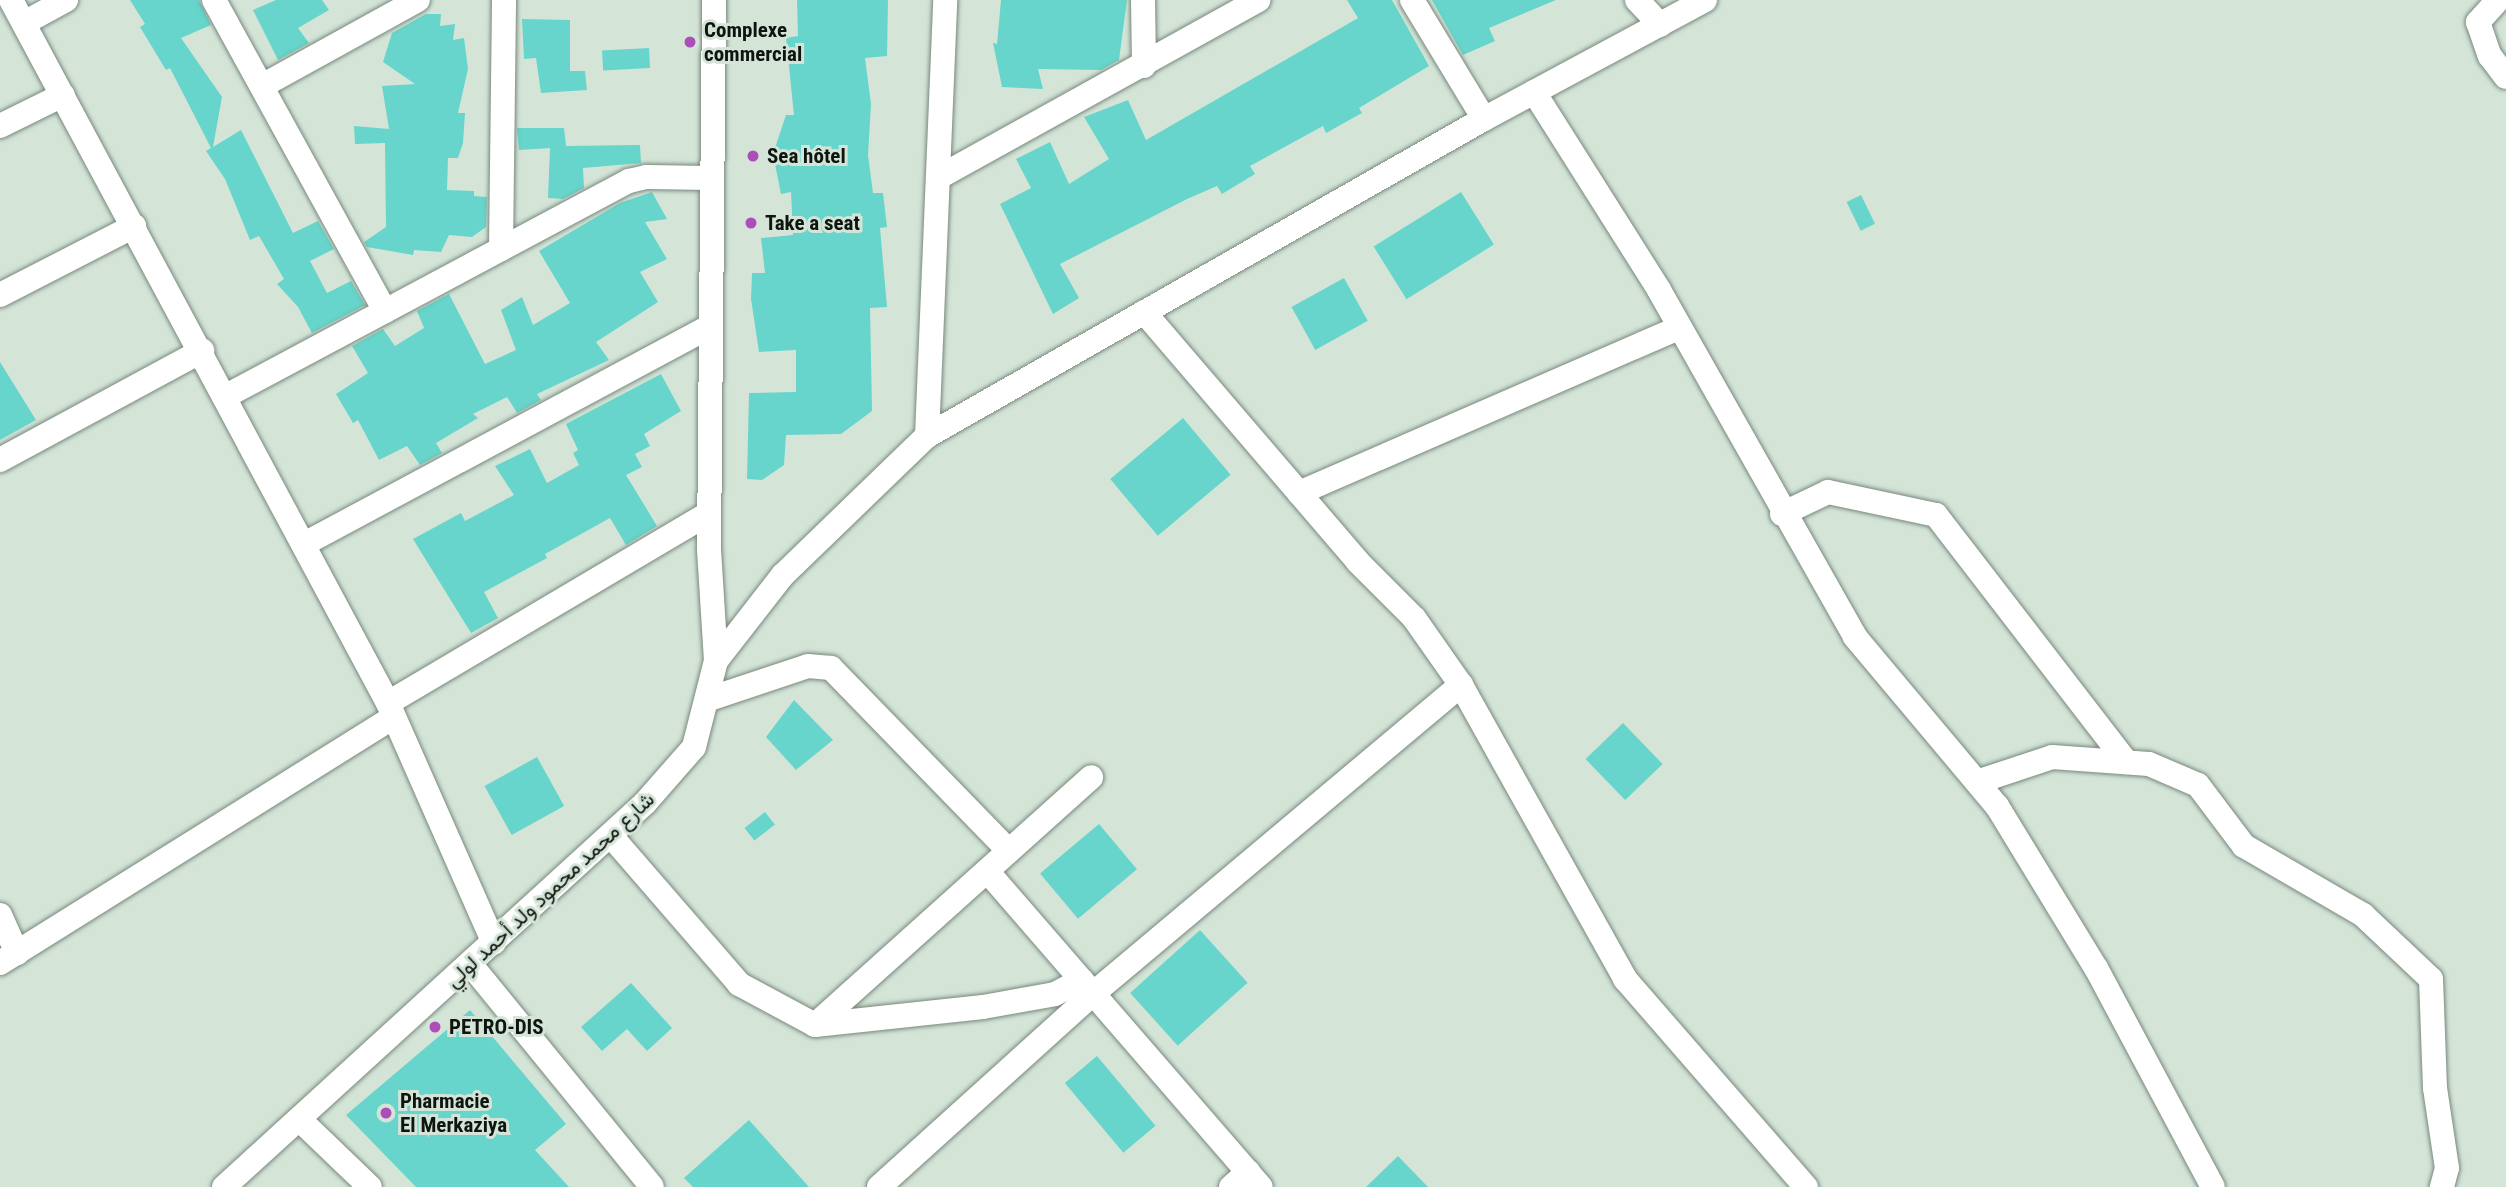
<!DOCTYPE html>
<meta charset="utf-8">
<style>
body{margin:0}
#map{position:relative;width:2506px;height:1187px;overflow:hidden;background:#d4e5d8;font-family:"Roboto Condensed",Vazirmatn,sans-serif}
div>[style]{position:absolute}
.building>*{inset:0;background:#67d5cb;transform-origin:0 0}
.roads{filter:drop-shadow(0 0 2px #79887d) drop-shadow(0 0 2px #79887d)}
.minor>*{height:24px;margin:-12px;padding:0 12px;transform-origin:12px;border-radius:12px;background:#fff}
.dots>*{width:19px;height:19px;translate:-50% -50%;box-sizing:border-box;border:4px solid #d4e5d8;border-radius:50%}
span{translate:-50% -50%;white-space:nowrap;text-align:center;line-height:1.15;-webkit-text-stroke:6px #d4e5d8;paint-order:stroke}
.poi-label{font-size:21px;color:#0e140f;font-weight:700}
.left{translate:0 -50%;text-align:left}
.street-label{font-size:21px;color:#0e140f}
</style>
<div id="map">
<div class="building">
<i style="clip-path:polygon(130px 0,199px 0,211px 25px,181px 38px,222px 97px,213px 147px,241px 130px,293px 233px,318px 221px,334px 249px,310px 261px,327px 293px,351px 281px,365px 305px,312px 333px,298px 307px,277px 284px,284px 279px,259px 236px,250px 240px,225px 179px,206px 151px,211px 148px,170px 68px,166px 70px,140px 27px,145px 24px)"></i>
<i style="clip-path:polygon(276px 0,322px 0,329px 10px,298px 28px,309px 43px,278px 60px,253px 10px)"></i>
<i style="clip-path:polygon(797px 0,888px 0,887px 56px,865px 58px,871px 104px,868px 155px,873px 193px,883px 193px,887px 227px,880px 228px,887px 307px,870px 308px,872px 411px,841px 434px,786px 435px,784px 465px,762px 480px,747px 479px,749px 393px,796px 392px,796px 350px,759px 352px,751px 299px,752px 273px,765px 273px,761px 238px,793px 235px,791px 192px,781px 194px,773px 154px,786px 115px,794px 115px,786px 38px,798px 36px)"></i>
<i style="clip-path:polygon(1001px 0,1127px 0,1119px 60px,1101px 70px,1038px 69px,1043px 89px,1002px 87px,993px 43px,997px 44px)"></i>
<i style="clip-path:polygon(1347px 0,1392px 0,1429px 66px,1359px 108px,1362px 113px,1326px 133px,1323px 126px,1250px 166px,1255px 174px,1222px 194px,1217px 186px,1187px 199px,1060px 264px,1079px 298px,1053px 314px,1000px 204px,1031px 188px,1016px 159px,1050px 142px,1069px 184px,1109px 159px,1084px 117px,1128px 100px,1146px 140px,1358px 18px)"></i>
<i style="clip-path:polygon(1432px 0,1556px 0,1489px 28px,1495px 41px,1463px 55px)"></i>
<i style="clip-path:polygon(426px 14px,441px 14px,440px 26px,455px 24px,453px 40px,464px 38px,468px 69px,458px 113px,465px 113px,463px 143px,458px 158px,448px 158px,447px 190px,474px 191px,474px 196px,487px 197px,486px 227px,472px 237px,449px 235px,441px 252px,414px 250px,413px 255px,367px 247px,364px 242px,386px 227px,385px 143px,355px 144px,354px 126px,389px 129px,382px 86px,415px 84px,383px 62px,392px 33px)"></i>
<i style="clip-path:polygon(522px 19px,570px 20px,570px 71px,585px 71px,587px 90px,541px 93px,536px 58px,524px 59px)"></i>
<i style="left:649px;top:48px;width:20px;height:47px;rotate:87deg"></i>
<i style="clip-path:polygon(517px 128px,564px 128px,566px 146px,640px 145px,641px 163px,583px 168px,584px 188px,563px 199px,548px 198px,550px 148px,519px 150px)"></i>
<i style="clip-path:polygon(652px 192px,667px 219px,645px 222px,667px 259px,640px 272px,658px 302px,596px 342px,609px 360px,537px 394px,541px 400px,517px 413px,507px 397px,473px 414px,478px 418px,436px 443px,442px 453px,420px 465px,407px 446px,379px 460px,358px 420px,353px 423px,336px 394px,368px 373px,352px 346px,383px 329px,395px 346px,424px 328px,417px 311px,449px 294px,485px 364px,516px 350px,501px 310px,522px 297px,533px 325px,570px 303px,539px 251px,620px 203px)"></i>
<i style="left:1461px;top:192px;width:62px;height:103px;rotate:58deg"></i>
<i style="left:1861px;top:195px;width:32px;height:16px;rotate:64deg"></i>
<i style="left:1344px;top:278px;width:49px;height:60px;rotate:61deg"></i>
<i style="clip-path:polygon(0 362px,36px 420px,0 440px)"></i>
<i style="clip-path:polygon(661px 374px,681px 411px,644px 434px,650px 446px,635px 454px,642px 467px,626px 475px,657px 526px,626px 545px,610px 518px,545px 554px,547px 558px,484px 592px,498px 618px,471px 633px,413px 539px,461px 513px,465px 521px,514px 495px,495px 466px,530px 449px,547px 483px,579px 465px,573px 453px,578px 450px,566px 424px)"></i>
<i style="left:1183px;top:418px;width:74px;height:95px;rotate:50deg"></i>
<i style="clip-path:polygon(794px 700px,833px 740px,796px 770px,766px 737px)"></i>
<i style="left:1623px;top:723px;width:57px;height:52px;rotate:46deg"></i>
<i style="left:537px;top:757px;width:56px;height:60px;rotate:61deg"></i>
<i style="left:765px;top:812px;width:16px;height:26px;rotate:52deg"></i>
<i style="left:1099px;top:824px;width:59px;height:77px;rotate:50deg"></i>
<i style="left:1200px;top:930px;width:71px;height:94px;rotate:48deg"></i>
<i style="clip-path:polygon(631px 983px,672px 1028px,647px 1051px,627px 1029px,602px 1051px,581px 1027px)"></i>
<i style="clip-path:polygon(470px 1010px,566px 1124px,535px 1150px,569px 1187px,416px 1187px,346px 1115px)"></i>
<i style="left:1097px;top:1056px;width:91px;height:42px;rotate:50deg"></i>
<i style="clip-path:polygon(749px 1120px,809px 1187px,693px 1187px,684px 1178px)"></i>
<i style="clip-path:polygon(1398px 1156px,1428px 1187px,1366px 1187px)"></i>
</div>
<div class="roads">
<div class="minor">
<i style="left:11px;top:0;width:798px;rotate:61.8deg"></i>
<i style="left:388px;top:703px;width:262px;rotate:66.2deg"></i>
<i style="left:214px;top:0;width:355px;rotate:61.2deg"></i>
<i style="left:1143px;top:0;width:66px;rotate:89.1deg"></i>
<i style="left:1412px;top:0;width:139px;rotate:58.8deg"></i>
<i style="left:1637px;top:0;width:34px;rotate:47deg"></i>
<i style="left:2498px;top:0;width:30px;rotate:132deg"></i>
<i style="left:2478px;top:22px;width:36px;rotate:71deg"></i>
<i style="left:2490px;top:56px;width:26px;rotate:53deg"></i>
<i style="left:24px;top:23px;width:48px;rotate:-28.7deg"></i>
<i style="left:262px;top:86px;width:178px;rotate:-28.9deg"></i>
<i style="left:1534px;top:92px;width:234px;rotate:57.7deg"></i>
<i style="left:1659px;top:290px;width:399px;rotate:60.5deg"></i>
<i style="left:1855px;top:637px;width:221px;rotate:50deg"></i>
<i style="left:1997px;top:806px;width:190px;rotate:58.6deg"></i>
<i style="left:2096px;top:968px;width:248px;rotate:61.9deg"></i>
<i style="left:0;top:126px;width:70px;rotate:-26.2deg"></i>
<i style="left:941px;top:176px;width:363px;rotate:-29deg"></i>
<i style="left:501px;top:249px;width:249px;rotate:-89.3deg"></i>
<i style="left:0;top:295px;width:151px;rotate:-27.2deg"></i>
<i style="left:1144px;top:312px;width:329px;rotate:49.4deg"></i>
<i style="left:1358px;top:562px;width:79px;rotate:45deg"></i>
<i style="left:1414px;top:618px;width:82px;rotate:55deg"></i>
<i style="left:1461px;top:685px;width:337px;rotate:60.8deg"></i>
<i style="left:1625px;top:979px;width:276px;rotate:49deg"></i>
<i style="left:226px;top:396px;width:457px;rotate:-28.1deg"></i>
<i style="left:629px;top:181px;width:17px;rotate:-13deg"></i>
<i style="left:646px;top:177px;width:66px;rotate:0.9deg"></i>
<i style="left:927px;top:436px;width:436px;rotate:-87.6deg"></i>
<i style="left:0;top:460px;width:230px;rotate:-28.4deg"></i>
<i style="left:1299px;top:493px;width:414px;rotate:-23.5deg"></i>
<i style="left:1782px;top:514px;width:51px;rotate:-25.6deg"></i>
<i style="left:1828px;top:492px;width:110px;rotate:12deg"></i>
<i style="left:1936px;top:515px;width:312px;rotate:52.4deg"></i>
<i style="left:306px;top:543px;width:459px;rotate:-28.2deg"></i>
<i style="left:716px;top:661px;width:109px;rotate:-52.1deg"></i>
<i style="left:783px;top:575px;width:200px;rotate:-44deg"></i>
<i style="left:927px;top:436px;width:641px;rotate:-29.65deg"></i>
<i style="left:1484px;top:119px;width:251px;rotate:-28.3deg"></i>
<i style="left:709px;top:699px;width:104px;rotate:-18.4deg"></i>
<i style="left:808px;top:666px;width:23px;rotate:5deg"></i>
<i style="left:831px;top:668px;width:255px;rotate:45.8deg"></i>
<i style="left:388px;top:703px;width:373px;rotate:-30.6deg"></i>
<i style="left:1977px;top:782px;width:79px;rotate:-18.4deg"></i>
<i style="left:2052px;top:757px;width:97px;rotate:4.1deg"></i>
<i style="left:2149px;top:764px;width:53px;rotate:23.2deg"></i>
<i style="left:2198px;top:785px;width:76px;rotate:53deg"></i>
<i style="left:2244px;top:846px;width:138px;rotate:30.1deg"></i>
<i style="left:2363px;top:915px;width:93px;rotate:43.3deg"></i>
<i style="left:2431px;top:979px;width:109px;rotate:87.9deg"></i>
<i style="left:2435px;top:1088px;width:81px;rotate:81.5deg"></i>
<i style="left:2447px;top:1168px;width:20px;rotate:105deg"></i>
<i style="left:611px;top:836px;width:196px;rotate:49.1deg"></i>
<i style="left:739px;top:984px;width:86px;rotate:28.3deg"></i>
<i style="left:815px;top:1025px;width:169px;rotate:-6.1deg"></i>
<i style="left:983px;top:1007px;width:73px;rotate:-10.2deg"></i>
<i style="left:1055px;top:994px;width:30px;rotate:-28deg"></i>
<i style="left:987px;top:871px;width:418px;rotate:49.1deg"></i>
<i style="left:0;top:915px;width:42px;rotate:65.9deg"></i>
<i style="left:0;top:963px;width:464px;rotate:-32deg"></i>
<i style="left:471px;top:965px;width:286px;rotate:50.8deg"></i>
<i style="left:815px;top:1025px;width:371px;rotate:-41.9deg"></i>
<i style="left:299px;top:1119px;width:98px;rotate:43.8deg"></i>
<i style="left:224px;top:1187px;width:570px;rotate:-42.37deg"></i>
<i style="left:645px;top:803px;width:74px;rotate:-48.8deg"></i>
<i style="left:694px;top:747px;width:89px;rotate:-75.7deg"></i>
<i style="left:716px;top:661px;width:112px;rotate:-93.6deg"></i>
<i style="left:709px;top:549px;width:549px;rotate:-89.48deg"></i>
<i style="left:879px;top:1187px;width:291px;rotate:-42.1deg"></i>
<i style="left:1095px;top:992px;width:478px;rotate:-40deg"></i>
<i style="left:1231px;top:1187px;width:23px;rotate:-41deg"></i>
</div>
</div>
<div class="dots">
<i style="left:690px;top:42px;background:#ac4eb8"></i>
<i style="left:753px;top:156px;background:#ac4eb8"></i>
<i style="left:751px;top:223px;background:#ac4eb8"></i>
<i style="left:435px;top:1027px;background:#ac4eb8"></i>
<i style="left:386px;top:1113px;background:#ac4eb8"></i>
</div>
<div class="poi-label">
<span class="left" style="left:704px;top:42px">Complexe<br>commercial</span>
<span class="left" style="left:767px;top:156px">Sea hôtel</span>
<span class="left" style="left:765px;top:223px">Take a seat</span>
<span class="left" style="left:449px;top:1027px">PETRO-DIS</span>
<span class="left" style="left:400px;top:1113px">Pharmacie<br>El Merkaziya</span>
</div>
<div class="street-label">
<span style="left:550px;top:890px;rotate:-43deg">شارع محمد محمود ولد أحمد لولي</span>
</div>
</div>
